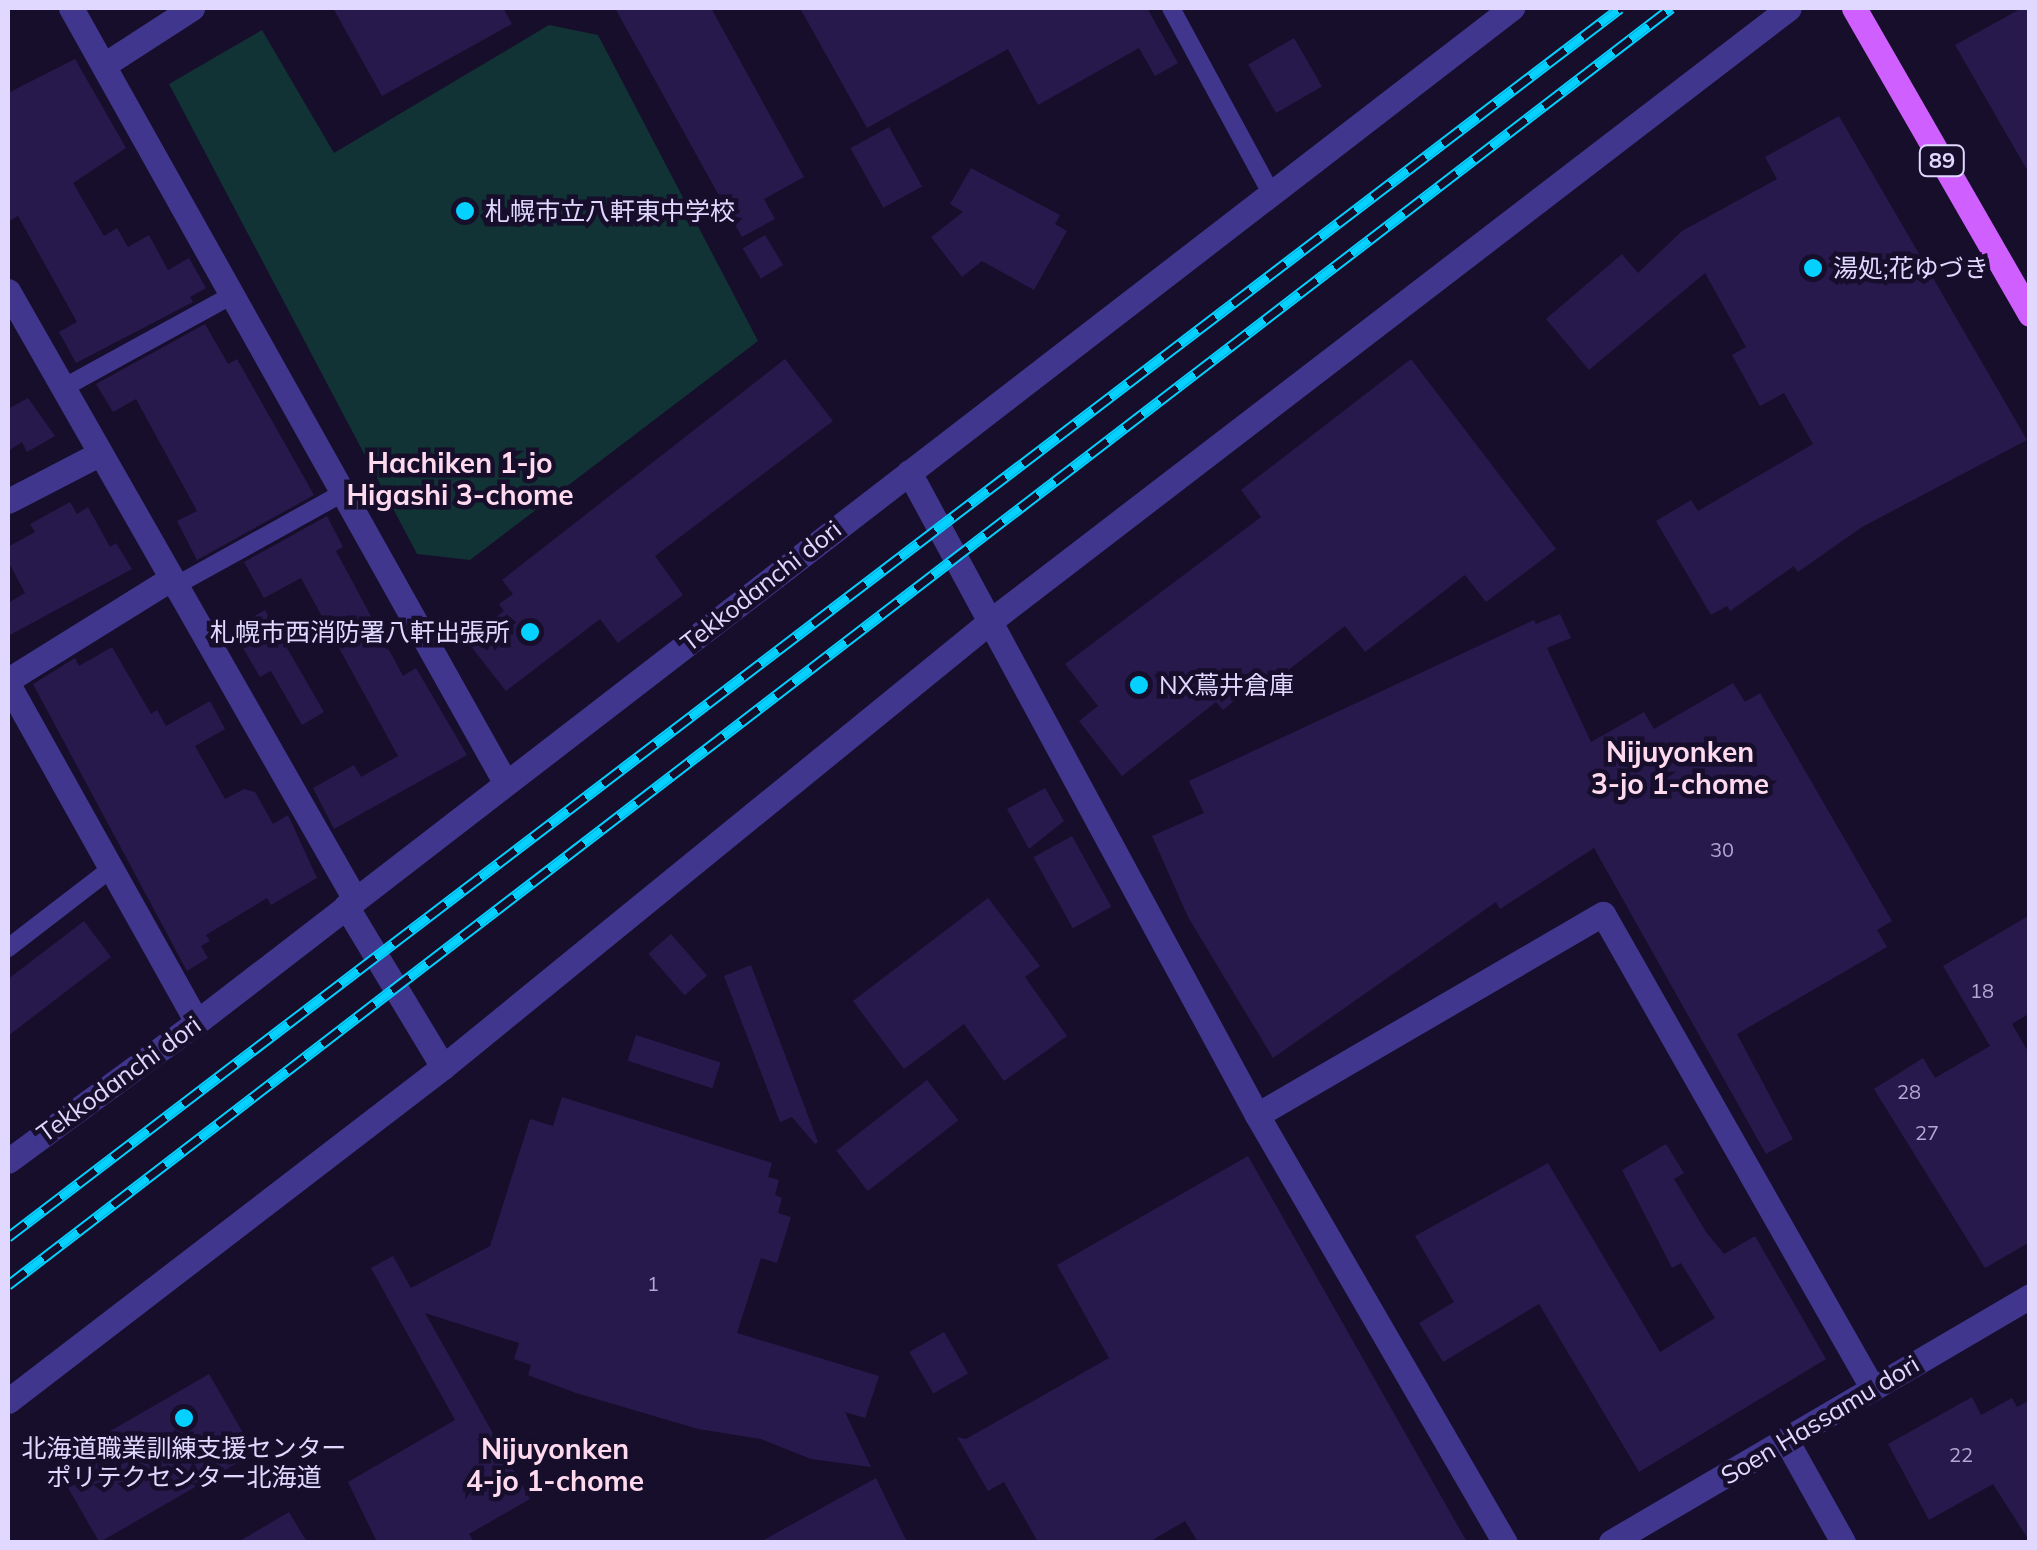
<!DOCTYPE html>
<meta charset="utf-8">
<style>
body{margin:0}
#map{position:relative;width:2037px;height:1550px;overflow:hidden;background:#160e2a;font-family:Mulish,"Noto Sans JP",sans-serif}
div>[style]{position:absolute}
.green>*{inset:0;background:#113335}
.building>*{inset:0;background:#28194d;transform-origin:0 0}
.service>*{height:18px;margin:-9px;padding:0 9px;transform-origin:9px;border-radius:9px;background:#41368d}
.minor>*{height:25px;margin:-12.5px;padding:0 12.5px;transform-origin:12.5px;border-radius:12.5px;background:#41368d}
.tertiary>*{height:25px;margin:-12.5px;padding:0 12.5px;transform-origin:12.5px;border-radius:12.5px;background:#41368d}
.primary>*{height:25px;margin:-12.5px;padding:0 12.5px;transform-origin:12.5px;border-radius:12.5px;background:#d05fff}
.rail>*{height:11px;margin-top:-5.5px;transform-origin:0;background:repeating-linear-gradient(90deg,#160e2a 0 22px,#04d1ff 0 44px);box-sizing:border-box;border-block:2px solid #04d1ff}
.dots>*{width:28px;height:28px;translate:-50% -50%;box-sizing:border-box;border:5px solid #160e2a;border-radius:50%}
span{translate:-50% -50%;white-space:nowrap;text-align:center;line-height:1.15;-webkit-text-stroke:9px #160e2a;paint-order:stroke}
.number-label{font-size:20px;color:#b2a8d2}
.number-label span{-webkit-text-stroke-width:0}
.shield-label span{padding:2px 8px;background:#160e2a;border:2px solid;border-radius:8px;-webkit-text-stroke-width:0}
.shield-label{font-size:22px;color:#e0d8ff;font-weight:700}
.poi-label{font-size:25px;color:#e0d8ff}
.left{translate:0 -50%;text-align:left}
.right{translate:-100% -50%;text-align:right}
.street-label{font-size:25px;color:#e0d8ff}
.neighbourhood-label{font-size:28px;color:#ffdaee;font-weight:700}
.frame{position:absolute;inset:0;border:10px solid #e0d8ff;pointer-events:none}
</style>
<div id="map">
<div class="green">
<i style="clip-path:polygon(549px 25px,598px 35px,758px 341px,470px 560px,417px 554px,169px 84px,262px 30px,334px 153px)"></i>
</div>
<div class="building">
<i style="clip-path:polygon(333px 8px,503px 8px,512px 24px,382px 96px)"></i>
<i style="clip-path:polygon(615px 8px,711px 8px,804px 177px,764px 199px,775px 219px,742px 237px)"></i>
<i style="clip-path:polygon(800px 8px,1147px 8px,1178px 63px,1155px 76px,1139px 48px,1038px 105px,1008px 49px,867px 128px)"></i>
<i style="clip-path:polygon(2022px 8px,2030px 8px,2030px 175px,1955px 45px)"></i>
<i style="left:1294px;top:38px;width:56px;height:53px;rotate:60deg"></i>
<i style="clip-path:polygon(75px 59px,126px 148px,73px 183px,104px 236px,117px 228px,128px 247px,149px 235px,168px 270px,189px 258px,206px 288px,190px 297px,193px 302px,76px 363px,59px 332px,77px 322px,18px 216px,8px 222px,8px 93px)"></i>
<i style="clip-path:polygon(1839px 116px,2027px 440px,1862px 527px,1798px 572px,1794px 566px,1730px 611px,1727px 606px,1711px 615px,1656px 521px,1691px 500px,1698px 511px,1813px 444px,1784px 393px,1760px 406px,1732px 355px,1746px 347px,1705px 273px,1589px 370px,1546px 319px,1622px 254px,1638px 273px,1682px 231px,1777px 179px,1765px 157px)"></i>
<i style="left:889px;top:127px;width:68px;height:44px;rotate:61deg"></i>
<i style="clip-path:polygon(971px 168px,1060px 215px,1055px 224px,1067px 231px,1034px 290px,982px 261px,962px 277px,931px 237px,963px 212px,950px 204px)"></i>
<i style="left:765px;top:235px;width:35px;height:26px;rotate:59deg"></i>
<i style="clip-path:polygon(205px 324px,228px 364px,237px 359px,314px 495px,197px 560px,177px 521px,197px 511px,136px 399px,113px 412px,96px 384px)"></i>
<i style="clip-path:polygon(785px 359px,833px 421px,655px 556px,683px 595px,618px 643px,600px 619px,506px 691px,466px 640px,504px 611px,499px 604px,513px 594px,502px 580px)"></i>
<i style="clip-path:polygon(1411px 359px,1556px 549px,1486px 602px,1465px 575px,1365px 652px,1345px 626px,1247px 702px,1241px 695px,1223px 710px,1216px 702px,1122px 776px,1079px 721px,1098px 706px,1065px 664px,1261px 517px,1241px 490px)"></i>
<i style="clip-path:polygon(28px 398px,55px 436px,27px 452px,22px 442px,8px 451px,8px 409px)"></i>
<i style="clip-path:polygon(70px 502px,77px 514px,88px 507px,110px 547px,116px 543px,132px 569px,8px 636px,8px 603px,25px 593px,8px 561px,8px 547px,35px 532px,30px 524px)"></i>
<i style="clip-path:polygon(327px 516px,343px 547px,336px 551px,403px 676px,416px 668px,467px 755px,334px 829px,313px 788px,354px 765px,361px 777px,398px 756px,301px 578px,264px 598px,244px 562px)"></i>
<i style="clip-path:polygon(265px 610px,324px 712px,302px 725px,271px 671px,260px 677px,232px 629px)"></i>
<i style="clip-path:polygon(1560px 614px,1571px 638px,1547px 648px,1591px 742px,1644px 712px,1654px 729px,1733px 683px,1745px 702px,1760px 693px,1892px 921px,1877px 930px,1887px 947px,1737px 1034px,1793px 1139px,1766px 1154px,1594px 848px,1500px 909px,1496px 902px,1273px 1058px,1188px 917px,1152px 836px,1204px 813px,1189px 781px,1534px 620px,1536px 624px)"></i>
<i style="clip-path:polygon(112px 647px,151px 714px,157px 710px,166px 726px,210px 701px,225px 729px,195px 746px,225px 799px,244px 789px,255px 792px,273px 824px,288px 815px,317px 878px,271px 905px,267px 898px,206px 935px,210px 941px,201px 946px,208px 958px,187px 971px,33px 684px,75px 658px,79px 666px)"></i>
<i style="clip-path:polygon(1045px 788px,1064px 821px,1029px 849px,1007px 809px)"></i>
<i style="left:1072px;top:836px;width:81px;height:44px;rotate:61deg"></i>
<i style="clip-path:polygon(988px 898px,1040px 966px,1025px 977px,1067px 1036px,1004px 1081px,964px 1024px,904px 1069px,853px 1001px)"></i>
<i style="clip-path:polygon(2030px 915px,2030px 1013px,2012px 1024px,2030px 1055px,2030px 1242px,1985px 1268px,1874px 1089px,1923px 1058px,1935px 1078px,1990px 1046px,1943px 966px)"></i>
<i style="clip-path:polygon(84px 921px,111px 957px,8px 1036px,8px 979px)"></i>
<i style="left:671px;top:934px;width:55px;height:30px;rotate:49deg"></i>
<i style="clip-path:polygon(751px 965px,818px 1142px,815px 1144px,792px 1117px,780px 1122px,724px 976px)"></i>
<i style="left:636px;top:1035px;width:89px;height:27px;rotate:18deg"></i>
<i style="left:927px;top:1080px;width:51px;height:115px;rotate:52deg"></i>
<i style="clip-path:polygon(562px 1097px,772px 1163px,768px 1177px,779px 1180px,775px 1195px,782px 1198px,778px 1213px,791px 1217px,777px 1263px,761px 1258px,737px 1333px,879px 1376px,865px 1418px,845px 1412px,871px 1467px,811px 1459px,761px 1439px,698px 1429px,576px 1393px,528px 1375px,531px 1365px,514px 1359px,519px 1343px,425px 1313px,530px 1499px,469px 1534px,474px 1542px,377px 1542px,348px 1482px,455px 1420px,371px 1268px,393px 1256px,411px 1288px,490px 1246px,530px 1119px,553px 1126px)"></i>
<i style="clip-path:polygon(1666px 1144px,1684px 1173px,1674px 1179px,1706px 1232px,1724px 1254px,1755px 1236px,1826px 1359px,1639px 1472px,1539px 1304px,1443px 1362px,1419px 1323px,1454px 1302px,1415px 1236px,1548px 1163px,1660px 1352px,1715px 1318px,1681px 1263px,1672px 1268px,1622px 1170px)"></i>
<i style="clip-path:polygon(1248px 1156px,1467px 1542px,1198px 1542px,1185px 1521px,1149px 1542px,1038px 1542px,1004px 1482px,988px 1491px,957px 1437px,966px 1439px,1109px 1358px,1057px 1265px)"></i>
<i style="left:944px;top:1332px;width:48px;height:40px;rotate:60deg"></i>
<i style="left:209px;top:1374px;width:91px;height:179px;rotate:60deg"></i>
<i style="clip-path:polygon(1972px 1397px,1981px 1415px,2012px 1398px,2017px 1407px,2030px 1400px,2030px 1542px,1993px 1484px,1929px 1520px,1888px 1444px)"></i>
<i style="clip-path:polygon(876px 1478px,907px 1542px,760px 1542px)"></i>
<i style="clip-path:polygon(289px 1512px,307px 1542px,238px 1542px)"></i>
</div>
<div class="service">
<i style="left:1171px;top:8px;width:210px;rotate:61.6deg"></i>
<i style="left:63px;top:388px;width:193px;rotate:-28.8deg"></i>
<i style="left:175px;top:586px;width:192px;rotate:-29deg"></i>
<i style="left:8px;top:948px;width:131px;rotate:-37.6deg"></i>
</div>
<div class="minor">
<i style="left:71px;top:8px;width:887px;rotate:60.72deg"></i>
<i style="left:104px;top:65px;width:105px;rotate:-32.9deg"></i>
<i style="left:8px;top:291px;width:700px;rotate:60.29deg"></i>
<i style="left:909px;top:472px;width:731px;rotate:61.58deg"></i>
<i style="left:1257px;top:1115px;width:494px;rotate:59.9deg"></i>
<i style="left:8px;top:501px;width:102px;rotate:-27.3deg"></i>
<i style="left:8px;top:680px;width:191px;rotate:-31.9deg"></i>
<i style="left:8px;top:684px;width:387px;rotate:60.8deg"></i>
<i style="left:346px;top:906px;width:188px;rotate:58.9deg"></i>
<i style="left:1257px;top:1115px;width:400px;rotate:-30.2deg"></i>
<i style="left:1603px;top:914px;width:546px;rotate:60.39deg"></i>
<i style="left:8px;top:1401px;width:548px;rotate:-37.52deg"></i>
<i style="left:443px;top:1067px;width:709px;rotate:-39.16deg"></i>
<i style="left:993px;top:619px;width:1003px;rotate:-37.51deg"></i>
<i style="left:1786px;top:1440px;width:117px;rotate:60.8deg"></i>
</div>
<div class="tertiary">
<i style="left:8px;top:1161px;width:235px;rotate:-36.3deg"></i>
<i style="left:197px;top:1022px;width:1661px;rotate:-37.64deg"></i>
<i style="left:1611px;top:1542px;width:486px;rotate:-30.4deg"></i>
</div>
<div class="primary">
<i style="left:1854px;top:8px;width:353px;rotate:60.1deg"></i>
</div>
<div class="rail">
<i style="left:8px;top:1237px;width:2027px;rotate:-37.32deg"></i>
<i style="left:8px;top:1285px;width:2097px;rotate:-37.52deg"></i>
</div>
<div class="dots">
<i style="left:465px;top:211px;background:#04d1ff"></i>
<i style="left:1813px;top:268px;background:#04d1ff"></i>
<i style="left:530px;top:632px;background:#04d1ff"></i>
<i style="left:1139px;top:685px;background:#04d1ff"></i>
<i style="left:184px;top:1418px;background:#04d1ff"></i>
</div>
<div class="number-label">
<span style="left:1722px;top:849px">30</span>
<span style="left:1982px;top:990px">18</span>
<span style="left:1909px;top:1091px">28</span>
<span style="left:1927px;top:1132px">27</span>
<span style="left:653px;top:1283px">1</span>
<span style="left:1961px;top:1454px">22</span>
</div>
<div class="shield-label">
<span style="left:1942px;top:161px">89</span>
</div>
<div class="poi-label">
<span class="left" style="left:485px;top:211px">札幌市立八軒東中学校</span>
<span class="left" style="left:1833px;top:268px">湯処;花ゆづき</span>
<span class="right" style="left:510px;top:632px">札幌市西消防署八軒出張所</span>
<span class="left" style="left:1159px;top:685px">NX蔦井倉庫</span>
<span style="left:184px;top:1463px">北海道職業訓練支援センター<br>ポリテクセンター北海道</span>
</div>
<div class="street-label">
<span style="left:761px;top:586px;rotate:-38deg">Tekkodanchi dori</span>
<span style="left:119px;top:1079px;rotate:-36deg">Tekkodanchi dori</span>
<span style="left:1820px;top:1420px;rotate:-31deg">Soen Hassamu dori</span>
</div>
<div class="neighbourhood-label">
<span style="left:460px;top:479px">Hachiken 1-jo<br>Higashi 3-chome</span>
<span style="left:1680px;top:768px">Nijuyonken<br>3-jo 1-chome</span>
<span style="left:555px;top:1465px">Nijuyonken<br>4-jo 1-chome</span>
</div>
<div class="frame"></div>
</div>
